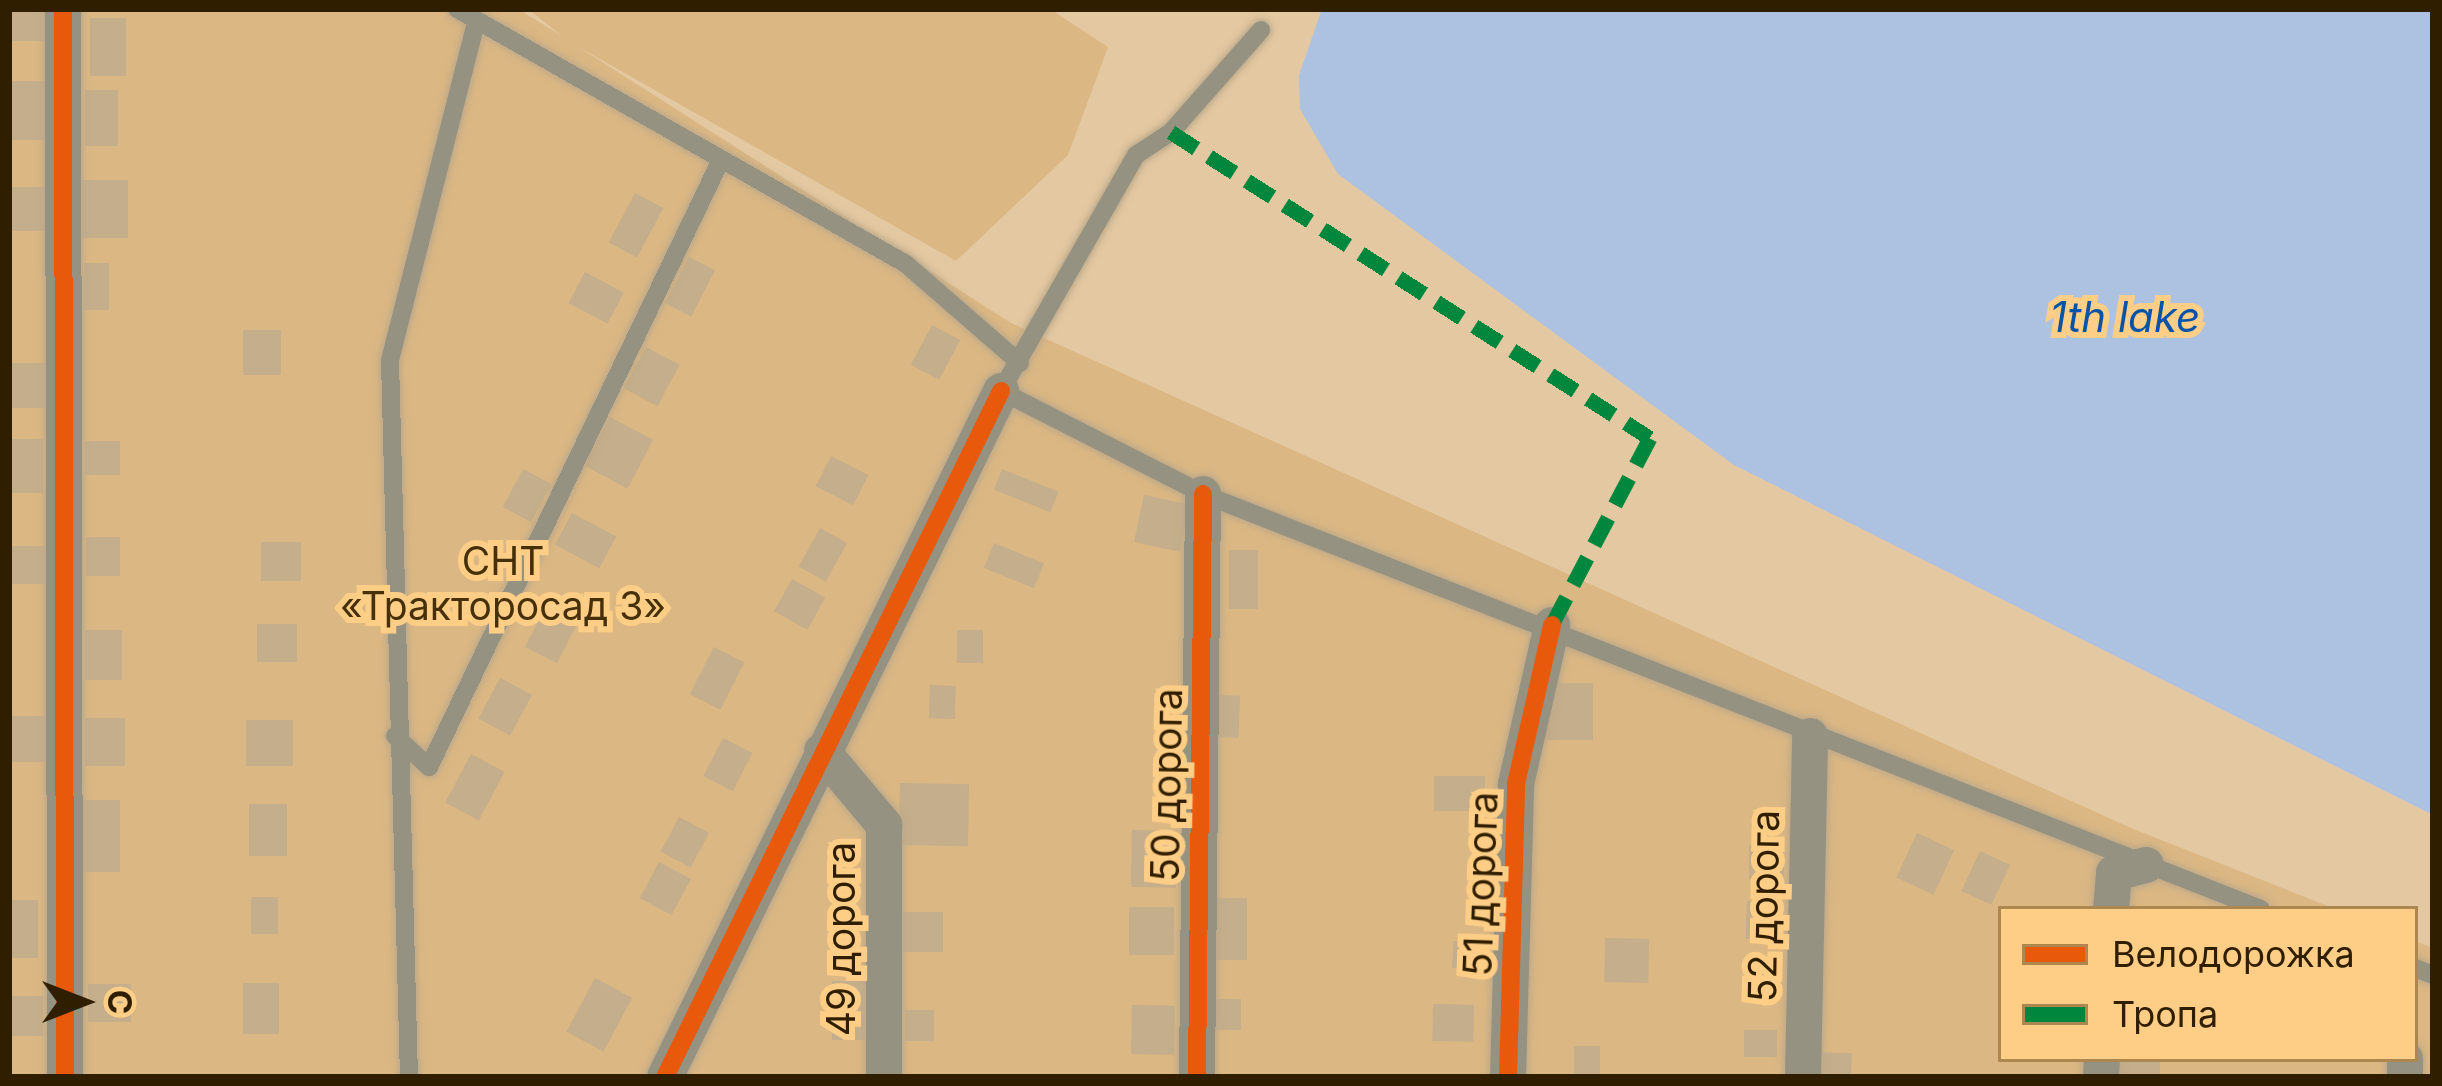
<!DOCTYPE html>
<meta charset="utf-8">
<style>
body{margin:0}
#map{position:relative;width:2442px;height:1086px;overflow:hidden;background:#e3c8a1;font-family:Inter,sans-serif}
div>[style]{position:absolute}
.green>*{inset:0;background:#dbb783}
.water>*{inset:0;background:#acc2e0}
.building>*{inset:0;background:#c4ae8b;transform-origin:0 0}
.roads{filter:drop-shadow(0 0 3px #bda98a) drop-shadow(0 0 3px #bda98a)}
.service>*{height:18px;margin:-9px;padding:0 9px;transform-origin:9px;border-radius:9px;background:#959281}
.minor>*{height:36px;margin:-18px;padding:0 18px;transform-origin:18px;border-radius:18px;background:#959281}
.quiet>*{height:15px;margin-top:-7.5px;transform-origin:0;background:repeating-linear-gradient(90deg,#00873e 0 30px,transparent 0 45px)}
.cycleway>*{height:18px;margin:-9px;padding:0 9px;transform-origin:9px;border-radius:9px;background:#e8590c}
span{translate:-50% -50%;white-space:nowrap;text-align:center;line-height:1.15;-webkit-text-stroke:12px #fecd86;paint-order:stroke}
.park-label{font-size:39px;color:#46300a}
.street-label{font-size:39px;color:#301e00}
.water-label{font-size:42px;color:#0653a7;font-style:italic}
.frame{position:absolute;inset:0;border:12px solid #301e00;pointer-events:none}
.legend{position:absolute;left:1998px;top:906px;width:420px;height:156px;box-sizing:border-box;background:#fecd86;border:3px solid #ac8750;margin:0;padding:15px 21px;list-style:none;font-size:36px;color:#301e00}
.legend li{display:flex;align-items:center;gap:24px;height:60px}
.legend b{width:60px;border:3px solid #ac8750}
.north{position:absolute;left:24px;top:942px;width:120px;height:120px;-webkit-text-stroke:9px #fecd86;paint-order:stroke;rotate:90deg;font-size:33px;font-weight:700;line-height:48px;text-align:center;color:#301e00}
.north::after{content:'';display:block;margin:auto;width:42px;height:54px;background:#301e00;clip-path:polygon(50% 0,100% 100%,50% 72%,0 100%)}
</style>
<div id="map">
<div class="green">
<i style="clip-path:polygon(9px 9px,518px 9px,562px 36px,528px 9px,1050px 9px,1108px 47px,1068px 155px,956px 261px,577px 46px,1011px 323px,2131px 828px,2335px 909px,2001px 909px,2001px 1059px,2415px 1059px,2415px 941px,2433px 948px,2433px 1077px,9px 1077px)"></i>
</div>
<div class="water">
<i style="clip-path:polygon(1322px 9px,2433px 9px,2433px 815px,1734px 465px,1338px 174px,1300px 109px,1299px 75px)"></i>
</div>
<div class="building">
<i style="left:9px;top:9px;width:42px;height:32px"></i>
<i style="left:90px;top:18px;width:36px;height:58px"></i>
<i style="left:9px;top:81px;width:36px;height:59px"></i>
<i style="left:85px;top:90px;width:33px;height:56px"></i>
<i style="left:82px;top:180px;width:46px;height:58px"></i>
<i style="left:9px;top:187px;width:36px;height:44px"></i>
<i style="left:635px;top:193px;width:32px;height:56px;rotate:28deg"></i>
<i style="left:689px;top:257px;width:29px;height:52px;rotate:27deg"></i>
<i style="left:84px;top:263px;width:25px;height:47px"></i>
<i style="left:585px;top:272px;width:44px;height:35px;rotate:28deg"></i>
<i style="left:932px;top:325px;width:32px;height:45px;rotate:28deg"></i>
<i style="left:243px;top:330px;width:38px;height:45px"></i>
<i style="left:646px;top:347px;width:38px;height:47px;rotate:28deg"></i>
<i style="left:9px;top:363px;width:38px;height:45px"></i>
<i style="left:610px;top:417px;width:49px;height:55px;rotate:28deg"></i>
<i style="left:9px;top:439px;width:34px;height:54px"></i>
<i style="left:85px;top:441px;width:35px;height:34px"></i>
<i style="left:831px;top:456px;width:42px;height:34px;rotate:27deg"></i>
<i style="left:523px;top:469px;width:32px;height:43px;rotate:28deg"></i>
<i style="left:1002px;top:469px;width:61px;height:22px;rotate:22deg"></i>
<i style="left:1144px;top:495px;width:47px;height:48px;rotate:12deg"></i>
<i style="left:572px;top:513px;width:50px;height:36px;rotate:28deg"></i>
<i style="left:820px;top:528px;width:31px;height:44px;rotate:29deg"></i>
<i style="left:86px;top:537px;width:34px;height:39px"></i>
<i style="left:261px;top:542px;width:40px;height:39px"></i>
<i style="left:994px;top:543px;width:54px;height:27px;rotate:22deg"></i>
<i style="left:9px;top:546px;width:38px;height:38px"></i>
<i style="left:1229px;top:550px;width:29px;height:59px"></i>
<i style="left:792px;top:579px;width:38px;height:37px;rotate:29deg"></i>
<i style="left:550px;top:598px;width:36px;height:55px;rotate:27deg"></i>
<i style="left:257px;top:624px;width:40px;height:38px"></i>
<i style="left:85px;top:630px;width:37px;height:50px"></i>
<i style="left:957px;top:630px;width:26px;height:33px"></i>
<i style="left:714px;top:647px;width:34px;height:53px;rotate:27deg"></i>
<i style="left:500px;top:678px;width:36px;height:46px;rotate:28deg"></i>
<i style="left:1544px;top:683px;width:49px;height:57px"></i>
<i style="left:930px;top:685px;width:26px;height:33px;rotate:2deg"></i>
<i style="left:1215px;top:695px;width:25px;height:42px;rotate:2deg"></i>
<i style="left:9px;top:716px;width:40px;height:46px"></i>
<i style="left:85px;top:718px;width:40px;height:48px"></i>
<i style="left:246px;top:720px;width:47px;height:46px"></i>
<i style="left:723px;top:738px;width:33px;height:43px;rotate:27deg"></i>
<i style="left:471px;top:754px;width:38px;height:55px;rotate:28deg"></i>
<i style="left:1434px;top:776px;width:51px;height:35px"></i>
<i style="left:900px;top:783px;width:69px;height:62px;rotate:1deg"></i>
<i style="left:84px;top:800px;width:36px;height:72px"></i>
<i style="left:249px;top:804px;width:38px;height:52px"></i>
<i style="left:679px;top:817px;width:34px;height:39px;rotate:28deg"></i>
<i style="left:1132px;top:830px;width:45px;height:57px;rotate:1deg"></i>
<i style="left:1917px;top:833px;width:41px;height:49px;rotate:25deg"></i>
<i style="left:1749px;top:845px;width:35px;height:34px"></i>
<i style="left:1980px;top:851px;width:33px;height:44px;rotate:25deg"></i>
<i style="left:659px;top:862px;width:36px;height:41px;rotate:28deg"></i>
<i style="left:251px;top:897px;width:27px;height:37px"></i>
<i style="left:1212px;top:898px;width:35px;height:62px"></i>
<i style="left:9px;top:900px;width:29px;height:58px"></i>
<i style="left:1747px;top:901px;width:35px;height:38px;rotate:2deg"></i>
<i style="left:1129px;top:907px;width:45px;height:48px"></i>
<i style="left:901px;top:912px;width:42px;height:40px"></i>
<i style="left:1605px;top:938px;width:44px;height:44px;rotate:1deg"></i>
<i style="left:1453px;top:941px;width:36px;height:27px;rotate:2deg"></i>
<i style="left:595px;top:978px;width:42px;height:61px;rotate:28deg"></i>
<i style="left:832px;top:981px;width:33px;height:59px"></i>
<i style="left:243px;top:983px;width:36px;height:51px"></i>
<i style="left:88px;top:984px;width:43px;height:38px"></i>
<i style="left:9px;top:996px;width:34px;height:40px"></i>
<i style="left:1208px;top:999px;width:33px;height:31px"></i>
<i style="left:1433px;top:1004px;width:41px;height:37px;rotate:1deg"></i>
<i style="left:1132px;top:1005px;width:43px;height:49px;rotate:1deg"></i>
<i style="left:905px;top:1010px;width:29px;height:31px"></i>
<i style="left:1744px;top:1030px;width:33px;height:27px"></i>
<i style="left:1574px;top:1046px;width:26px;height:31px"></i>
<i style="left:1819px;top:1052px;width:33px;height:25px;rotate:2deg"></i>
<i style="left:2119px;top:1059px;width:41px;height:18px"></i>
</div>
<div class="roads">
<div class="service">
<i style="left:457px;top:9px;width:516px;rotate:29.59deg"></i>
<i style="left:906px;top:264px;width:151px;rotate:41deg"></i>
<i style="left:1261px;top:30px;width:136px;rotate:131.4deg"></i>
<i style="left:1171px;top:132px;width:42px;rotate:146.7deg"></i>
<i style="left:1136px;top:155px;width:272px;rotate:119.8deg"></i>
<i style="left:1001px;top:391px;width:227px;rotate:27deg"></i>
<i style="left:1203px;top:494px;width:1136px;rotate:21.42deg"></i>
<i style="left:395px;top:736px;width:46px;rotate:42.4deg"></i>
<i style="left:429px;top:767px;width:669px;rotate:-64.32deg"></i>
<i style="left:2415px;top:968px;width:19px;rotate:21deg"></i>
<i style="left:409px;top:1077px;width:717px;rotate:-91.52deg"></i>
<i style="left:390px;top:360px;width:349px;rotate:-75.7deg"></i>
</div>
<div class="minor">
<i style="left:63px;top:9px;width:1068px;rotate:89.89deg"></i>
<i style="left:822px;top:751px;width:97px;rotate:50deg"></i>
<i style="left:884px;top:825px;width:252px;rotate:90deg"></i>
<i style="left:2111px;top:909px;width:36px;rotate:-85deg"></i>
<i style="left:2114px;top:873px;width:33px;rotate:-14deg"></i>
<i style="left:665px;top:1077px;width:764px;rotate:-63.9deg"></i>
<i style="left:1197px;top:1077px;width:583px;rotate:-89.41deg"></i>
<i style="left:1508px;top:1077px;width:293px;rotate:-88.4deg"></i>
<i style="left:1516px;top:784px;width:163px;rotate:-77.2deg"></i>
<i style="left:1803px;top:1077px;width:341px;rotate:-88.8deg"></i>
<i style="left:2101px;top:1077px;width:18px;rotate:-87deg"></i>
<i style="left:2405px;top:1077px;width:18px;rotate:-90deg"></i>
</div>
</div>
<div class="quiet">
<i style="left:1171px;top:132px;width:568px;rotate:32.57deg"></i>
<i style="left:1650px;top:438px;width:211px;rotate:117.7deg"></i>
</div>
<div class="cycleway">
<i style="left:63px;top:9px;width:1068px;rotate:89.89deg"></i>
<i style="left:665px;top:1077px;width:764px;rotate:-63.9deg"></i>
<i style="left:1197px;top:1077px;width:583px;rotate:-89.41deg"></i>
<i style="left:1508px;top:1077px;width:293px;rotate:-88.4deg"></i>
<i style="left:1516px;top:784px;width:163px;rotate:-77.2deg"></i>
</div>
<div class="park-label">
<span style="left:503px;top:584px">СНТ<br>«Тракторосад 3»</span>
</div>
<div class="street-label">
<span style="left:1167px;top:785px;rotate:-89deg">50 дорога</span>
<span style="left:1481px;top:884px;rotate:-88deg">51 дорога</span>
<span style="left:1764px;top:906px;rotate:-89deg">52 дорога</span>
<span style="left:841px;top:939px;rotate:-90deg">49 дорога</span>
</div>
<div class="water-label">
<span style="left:2125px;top:317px">1th lake</span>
</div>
<div class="frame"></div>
<ul class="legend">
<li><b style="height:15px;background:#e8590c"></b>Велодорожка</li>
<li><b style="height:15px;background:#00873e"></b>Тропа</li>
</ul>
<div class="north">С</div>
</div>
